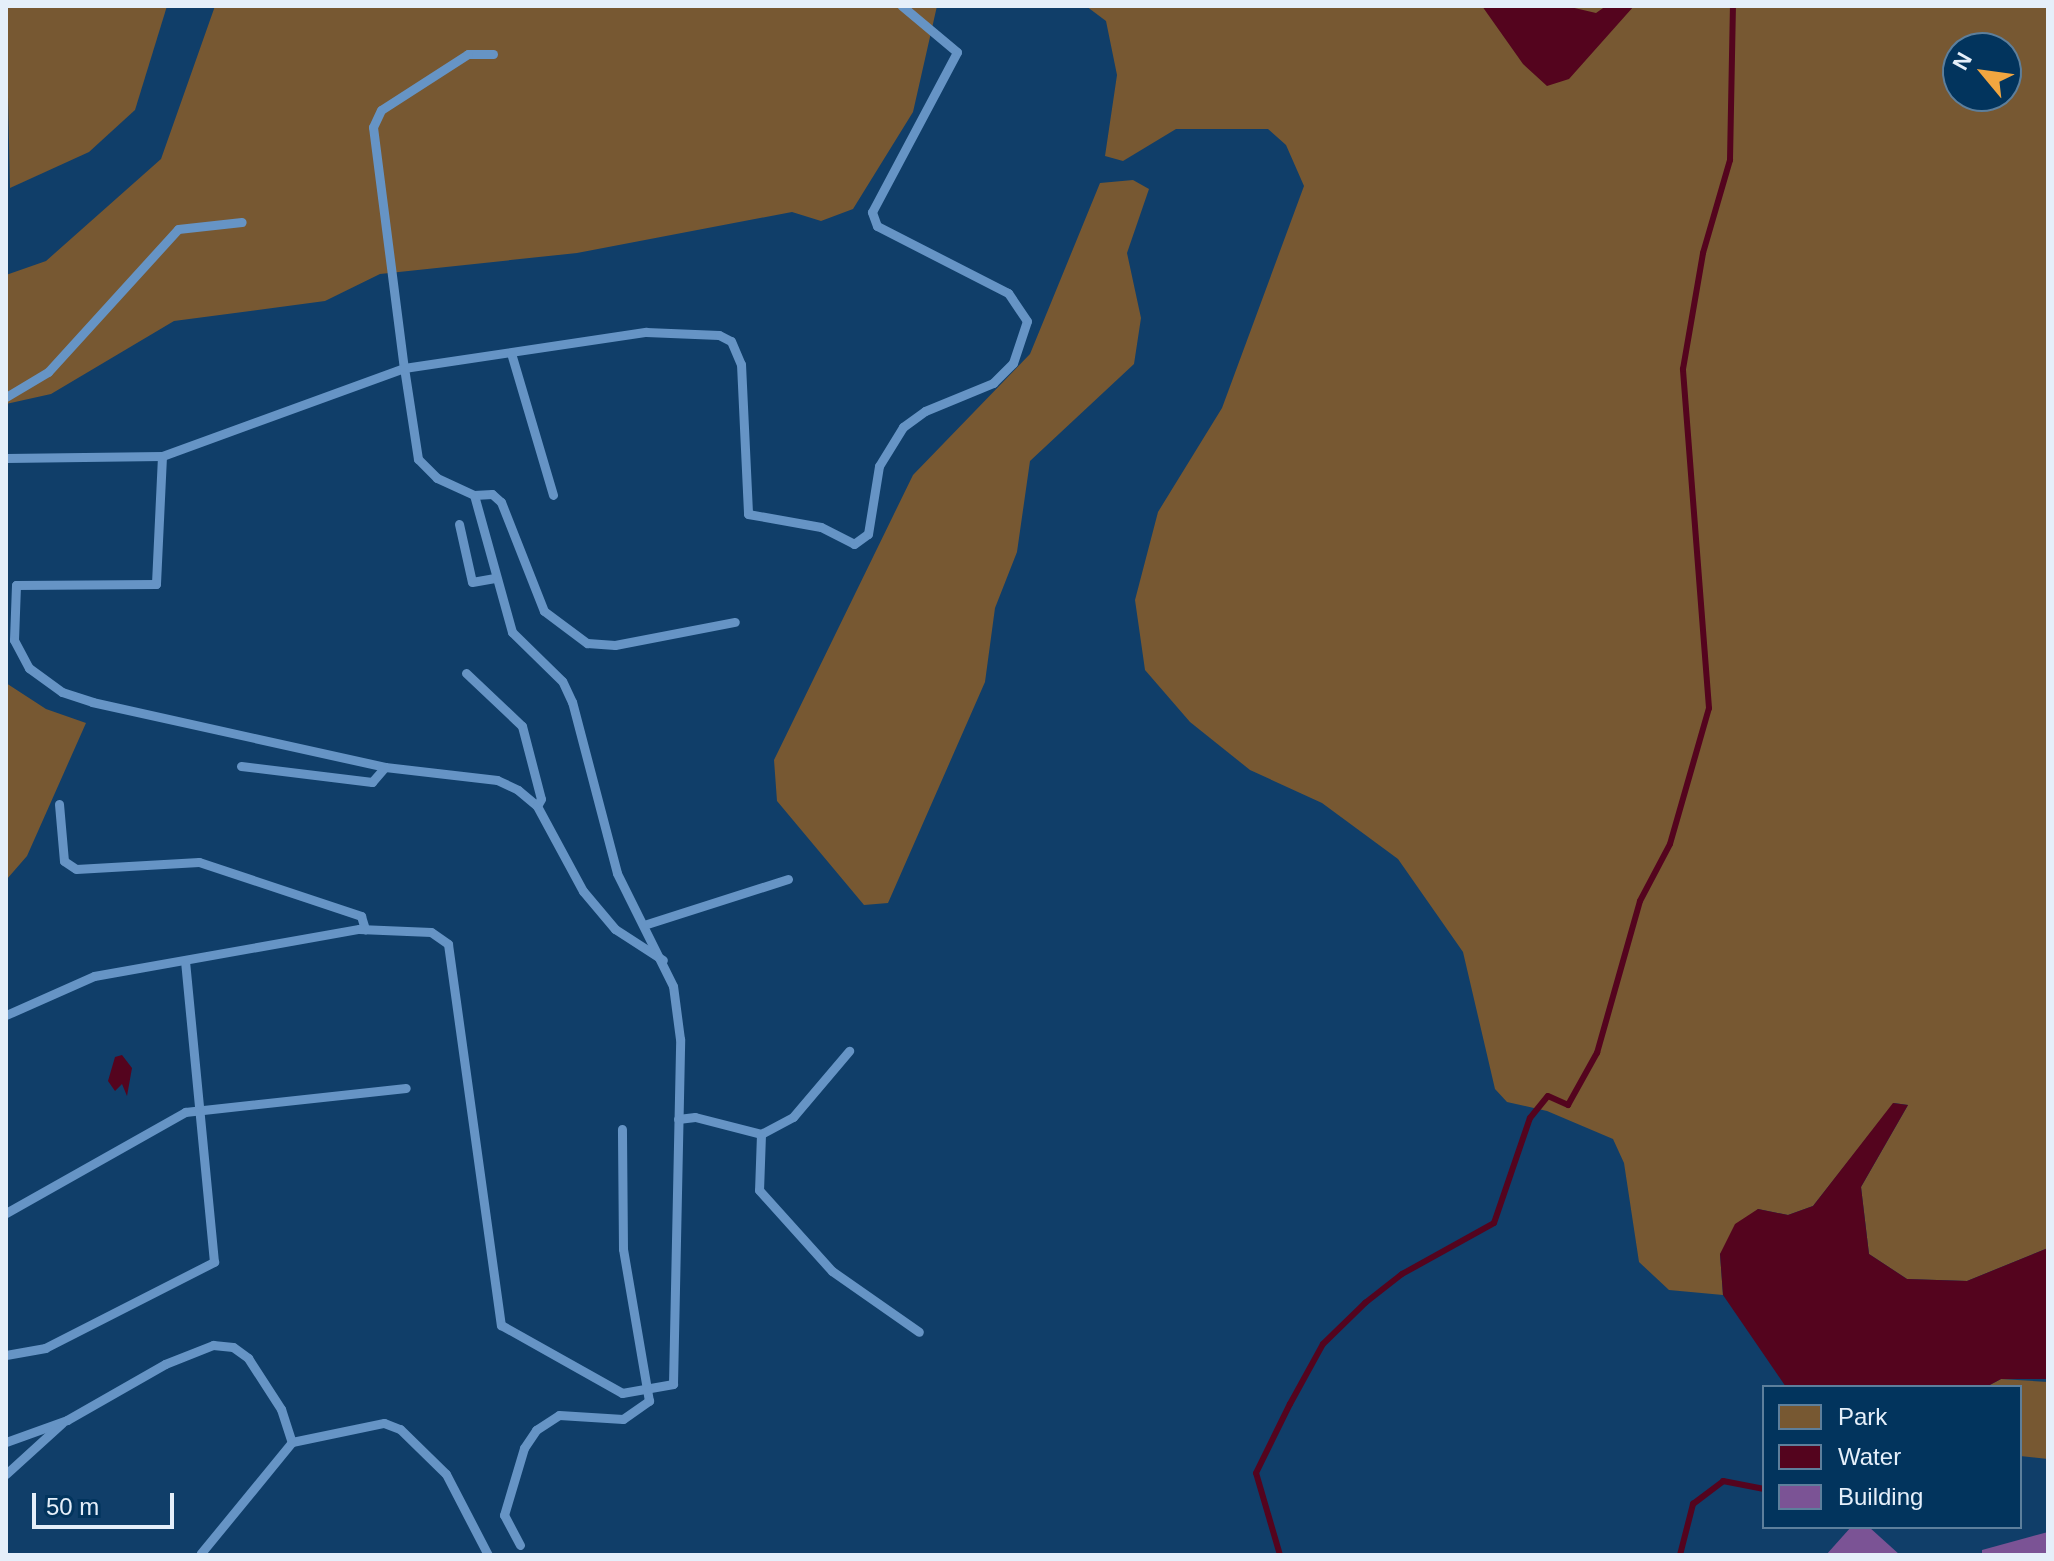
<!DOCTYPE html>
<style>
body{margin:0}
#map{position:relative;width:2054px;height:1561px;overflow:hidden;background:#103e69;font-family:Arial,sans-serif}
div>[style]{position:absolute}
.green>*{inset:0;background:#775832}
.water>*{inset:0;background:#54041e}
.stream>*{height:6px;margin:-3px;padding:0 3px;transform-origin:3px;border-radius:3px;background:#54041e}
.building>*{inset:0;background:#7b5395}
.lane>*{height:9px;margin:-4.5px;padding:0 4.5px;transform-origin:4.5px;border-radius:4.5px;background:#6694c5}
span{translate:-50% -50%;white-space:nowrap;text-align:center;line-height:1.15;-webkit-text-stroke:6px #02345d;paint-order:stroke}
.frame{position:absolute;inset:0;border:8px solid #e5effa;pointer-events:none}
.legend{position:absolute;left:1762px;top:1385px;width:260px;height:144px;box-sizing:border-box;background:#02345d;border:2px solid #5d7f9c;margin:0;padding:10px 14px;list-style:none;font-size:24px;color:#e5effa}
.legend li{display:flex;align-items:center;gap:16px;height:40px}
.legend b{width:40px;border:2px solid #5d7f9c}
.north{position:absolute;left:1942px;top:32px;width:80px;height:80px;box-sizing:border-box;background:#02345d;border:2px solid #5d7f9c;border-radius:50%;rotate:299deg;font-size:22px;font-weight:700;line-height:32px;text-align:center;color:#e5effa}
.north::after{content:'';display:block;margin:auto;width:28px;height:36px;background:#f1a640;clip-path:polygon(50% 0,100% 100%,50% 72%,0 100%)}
.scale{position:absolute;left:32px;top:1493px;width:142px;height:36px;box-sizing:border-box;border:4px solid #e5effa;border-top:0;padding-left:10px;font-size:24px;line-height:28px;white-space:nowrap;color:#e5effa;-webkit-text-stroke:6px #02345d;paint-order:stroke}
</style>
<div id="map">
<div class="green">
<i style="clip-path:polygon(6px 6px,167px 6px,135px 110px,89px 152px,10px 188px)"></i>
<i style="clip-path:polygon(215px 6px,937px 6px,913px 112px,853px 209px,821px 221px,792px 212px,577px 253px,380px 274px,325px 301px,174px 321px,51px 394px,6px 404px,6px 275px,46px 261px,161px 159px)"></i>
<i style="clip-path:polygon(evenodd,1086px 6px,2048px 6px,2048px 1248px,1967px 1281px,1907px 1279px,1869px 1254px,1861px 1187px,1908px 1105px,1894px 1103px,1813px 1206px,1788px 1215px,1758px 1209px,1720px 1254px,1723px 1295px,1669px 1290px,1639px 1262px,1624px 1163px,1613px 1139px,1547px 1111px,1507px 1102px,1495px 1089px,1463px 952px,1398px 859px,1322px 803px,1250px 770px,1190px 722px,1145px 670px,1135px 600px,1158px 512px,1222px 408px,1304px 186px,1286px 145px,1268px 129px,1176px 129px,1123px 161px,1105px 156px,1117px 75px,1106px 21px,1086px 6px,1958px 48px,2006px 48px,2006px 96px,1958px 96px,1958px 48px)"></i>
<i style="clip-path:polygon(1133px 180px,1149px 189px,1127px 253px,1141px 318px,1134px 364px,1030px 461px,1017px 552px,995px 608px,985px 682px,888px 903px,864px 905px,777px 801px,774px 760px,913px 475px,1030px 354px,1100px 183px)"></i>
<i style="clip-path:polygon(6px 683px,46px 709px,86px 723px,27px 856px,7px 879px)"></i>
<i style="clip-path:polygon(2001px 1379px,2048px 1382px,2048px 1459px,2020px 1456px,2020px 1387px,1986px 1387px)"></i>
</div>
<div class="water">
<i style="clip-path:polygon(1482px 6px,1566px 6px,1596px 13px,1606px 6px,1634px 6px,1569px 79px,1547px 86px,1523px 64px)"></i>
<i style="clip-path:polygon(122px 1055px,132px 1068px,127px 1096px,122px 1084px,115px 1091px,108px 1081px,115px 1057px)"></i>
<i style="clip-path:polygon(1893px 1103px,1908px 1105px,1861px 1187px,1869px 1254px,1907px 1279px,1967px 1281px,2048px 1248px,2048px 1379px,2001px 1379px,1986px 1387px,1786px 1387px,1723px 1295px,1720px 1254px,1735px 1224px,1758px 1209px,1788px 1215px,1813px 1206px)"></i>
</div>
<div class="stream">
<i style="left:1280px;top:1555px;width:85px;rotate:-106.3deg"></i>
<i style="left:1256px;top:1473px;width:77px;rotate:-63.8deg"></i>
<i style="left:1290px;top:1404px;width:68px;rotate:-61.2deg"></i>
<i style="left:1323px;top:1344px;width:59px;rotate:-44.3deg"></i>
<i style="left:1365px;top:1303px;width:47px;rotate:-38.1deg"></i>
<i style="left:1402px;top:1274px;width:105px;rotate:-29deg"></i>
<i style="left:1494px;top:1223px;width:111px;rotate:-71.1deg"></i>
<i style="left:1530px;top:1118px;width:28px;rotate:-51deg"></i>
<i style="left:1548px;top:1096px;width:22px;rotate:24deg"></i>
<i style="left:1568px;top:1105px;width:60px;rotate:-60.9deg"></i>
<i style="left:1597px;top:1053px;width:158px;rotate:-74.2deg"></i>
<i style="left:1640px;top:901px;width:64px;rotate:-62.2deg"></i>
<i style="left:1670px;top:844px;width:141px;rotate:-74deg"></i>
<i style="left:1709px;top:708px;width:340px;rotate:-94.4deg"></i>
<i style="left:1683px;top:369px;width:118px;rotate:-80.2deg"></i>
<i style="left:1703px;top:253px;width:97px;rotate:-73.8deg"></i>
<i style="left:1730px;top:160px;width:154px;rotate:-88.9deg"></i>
<i style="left:1680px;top:1555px;width:53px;rotate:-75.7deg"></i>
<i style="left:1693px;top:1504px;width:38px;rotate:-37deg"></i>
<i style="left:1723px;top:1481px;width:42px;rotate:11deg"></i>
</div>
<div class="building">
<i style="clip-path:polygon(1851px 1527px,1869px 1527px,1900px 1555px,1826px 1555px)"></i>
<i style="clip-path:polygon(2048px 1532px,2048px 1555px,1982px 1555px,1982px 1550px)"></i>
</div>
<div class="lane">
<i style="left:493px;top:54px;width:25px;rotate:180deg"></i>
<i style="left:468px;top:54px;width:103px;rotate:147.2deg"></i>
<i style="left:381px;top:110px;width:19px;rotate:115deg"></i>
<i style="left:373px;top:127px;width:243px;rotate:82.7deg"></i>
<i style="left:404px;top:368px;width:258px;rotate:160deg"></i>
<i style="left:162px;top:456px;width:128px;rotate:92.7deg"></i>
<i style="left:156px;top:584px;width:140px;rotate:179.6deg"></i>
<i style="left:16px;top:585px;width:55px;rotate:92.1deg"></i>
<i style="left:14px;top:640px;width:32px;rotate:62deg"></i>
<i style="left:29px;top:668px;width:41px;rotate:36deg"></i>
<i style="left:62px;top:692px;width:32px;rotate:18deg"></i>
<i style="left:92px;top:702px;width:300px;rotate:12.5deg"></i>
<i style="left:385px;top:767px;width:113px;rotate:6.6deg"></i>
<i style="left:497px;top:780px;width:23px;rotate:25deg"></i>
<i style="left:518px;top:790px;width:25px;rotate:40deg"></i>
<i style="left:537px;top:806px;width:97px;rotate:61.6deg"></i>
<i style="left:583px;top:891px;width:50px;rotate:49.9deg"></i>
<i style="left:615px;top:929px;width:57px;rotate:32.9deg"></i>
<i style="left:511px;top:353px;width:148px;rotate:73.5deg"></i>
<i style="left:6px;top:397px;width:49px;rotate:-30.8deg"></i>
<i style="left:48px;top:372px;width:193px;rotate:-47.7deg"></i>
<i style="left:178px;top:229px;width:64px;rotate:-6.2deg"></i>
<i style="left:6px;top:458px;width:156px;rotate:-0.7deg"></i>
<i style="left:474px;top:495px;width:18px;rotate:-3deg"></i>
<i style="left:492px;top:494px;width:12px;rotate:42deg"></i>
<i style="left:501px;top:502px;width:117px;rotate:68.5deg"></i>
<i style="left:544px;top:611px;width:54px;rotate:36.7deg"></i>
<i style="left:587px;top:643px;width:28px;rotate:4deg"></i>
<i style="left:615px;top:645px;width:122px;rotate:-10.9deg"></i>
<i style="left:459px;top:524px;width:59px;rotate:77.4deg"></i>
<i style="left:472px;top:582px;width:23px;rotate:-10deg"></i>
<i style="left:466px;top:673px;width:77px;rotate:43.4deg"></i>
<i style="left:522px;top:726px;width:75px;rotate:75.4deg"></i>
<i style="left:541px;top:799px;width:8px;rotate:120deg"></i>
<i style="left:241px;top:766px;width:132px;rotate:7deg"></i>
<i style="left:372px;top:782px;width:20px;rotate:-49deg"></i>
<i style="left:59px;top:804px;width:57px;rotate:85deg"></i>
<i style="left:64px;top:861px;width:14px;rotate:34deg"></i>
<i style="left:76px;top:869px;width:123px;rotate:-3.3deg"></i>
<i style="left:199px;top:862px;width:171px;rotate:18.4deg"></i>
<i style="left:361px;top:916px;width:14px;rotate:73deg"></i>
<i style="left:647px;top:924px;width:148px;rotate:-17.7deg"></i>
<i style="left:6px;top:1015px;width:96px;rotate:-23.9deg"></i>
<i style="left:94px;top:976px;width:269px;rotate:-10.1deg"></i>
<i style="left:359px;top:929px;width:72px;rotate:2.4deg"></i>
<i style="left:431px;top:932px;width:21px;rotate:35deg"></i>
<i style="left:448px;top:944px;width:385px;rotate:82.1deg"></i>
<i style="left:501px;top:1325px;width:139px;rotate:29.3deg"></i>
<i style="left:622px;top:1393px;width:52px;rotate:-10deg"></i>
<i style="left:673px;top:1384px;width:345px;rotate:-88.8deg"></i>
<i style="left:680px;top:1039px;width:53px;rotate:-97.5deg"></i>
<i style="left:673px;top:986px;width:126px;rotate:-116.4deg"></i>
<i style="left:617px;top:873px;width:177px;rotate:-104.7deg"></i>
<i style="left:572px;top:702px;width:23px;rotate:-115deg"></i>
<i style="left:562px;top:681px;width:70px;rotate:-135.6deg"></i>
<i style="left:512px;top:632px;width:142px;rotate:-105.5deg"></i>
<i style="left:474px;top:495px;width:41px;rotate:-155.3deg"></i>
<i style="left:437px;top:478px;width:27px;rotate:-135deg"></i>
<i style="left:418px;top:459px;width:92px;rotate:-98.7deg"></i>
<i style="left:404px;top:368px;width:245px;rotate:-8.5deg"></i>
<i style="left:646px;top:332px;width:73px;rotate:2.4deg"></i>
<i style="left:719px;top:335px;width:13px;rotate:27deg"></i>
<i style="left:731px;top:341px;width:25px;rotate:67deg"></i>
<i style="left:741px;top:364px;width:150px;rotate:87.3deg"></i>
<i style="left:748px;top:514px;width:74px;rotate:10.1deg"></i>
<i style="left:821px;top:527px;width:37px;rotate:27deg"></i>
<i style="left:854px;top:544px;width:17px;rotate:-36deg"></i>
<i style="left:868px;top:534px;width:69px;rotate:-80.8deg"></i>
<i style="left:879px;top:466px;width:46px;rotate:-58.4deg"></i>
<i style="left:903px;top:427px;width:27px;rotate:-36deg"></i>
<i style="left:925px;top:411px;width:74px;rotate:-22.4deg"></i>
<i style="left:993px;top:383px;width:28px;rotate:-45deg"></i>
<i style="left:1013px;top:363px;width:44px;rotate:-71.6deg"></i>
<i style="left:1027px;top:321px;width:34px;rotate:-124deg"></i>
<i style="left:1008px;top:293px;width:147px;rotate:-152.9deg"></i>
<i style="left:877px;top:226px;width:15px;rotate:-110deg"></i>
<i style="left:872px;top:212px;width:181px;rotate:-62deg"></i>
<i style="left:957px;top:52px;width:72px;rotate:-140.1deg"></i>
<i style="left:678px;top:1119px;width:17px;rotate:-7deg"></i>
<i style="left:695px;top:1117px;width:68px;rotate:14.4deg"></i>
<i style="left:761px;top:1134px;width:56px;rotate:92deg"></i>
<i style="left:759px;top:1190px;width:109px;rotate:48deg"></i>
<i style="left:832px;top:1271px;width:106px;rotate:35deg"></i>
<i style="left:761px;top:1134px;width:36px;rotate:-28deg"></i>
<i style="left:793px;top:1117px;width:87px;rotate:-49.7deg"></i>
<i style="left:6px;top:1213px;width:206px;rotate:-29.4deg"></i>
<i style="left:185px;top:1112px;width:222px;rotate:-6.2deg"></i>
<i style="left:6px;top:1355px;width:40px;rotate:-10deg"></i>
<i style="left:45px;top:1348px;width:190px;rotate:-27deg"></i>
<i style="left:214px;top:1262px;width:300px;rotate:-95.5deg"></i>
<i style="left:6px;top:1442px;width:65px;rotate:-19.8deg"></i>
<i style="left:67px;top:1420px;width:113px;rotate:-29.7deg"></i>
<i style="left:165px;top:1364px;width:52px;rotate:-21.6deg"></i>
<i style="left:213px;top:1345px;width:20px;rotate:6deg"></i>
<i style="left:233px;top:1347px;width:19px;rotate:36deg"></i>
<i style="left:248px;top:1358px;width:61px;rotate:57.1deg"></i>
<i style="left:281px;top:1409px;width:35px;rotate:72deg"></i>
<i style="left:292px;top:1442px;width:144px;rotate:129.3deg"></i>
<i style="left:292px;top:1442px;width:94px;rotate:-11.7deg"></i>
<i style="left:384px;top:1423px;width:17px;rotate:21deg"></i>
<i style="left:400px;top:1429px;width:64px;rotate:44.4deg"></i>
<i style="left:446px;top:1474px;width:91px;rotate:62.6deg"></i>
<i style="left:6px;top:1474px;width:76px;rotate:-42.3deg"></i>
<i style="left:520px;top:1545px;width:34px;rotate:-118deg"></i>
<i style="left:504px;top:1515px;width:70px;rotate:-73.4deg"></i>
<i style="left:524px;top:1448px;width:22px;rotate:-56deg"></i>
<i style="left:536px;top:1430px;width:27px;rotate:-33deg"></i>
<i style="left:559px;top:1415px;width:64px;rotate:3.6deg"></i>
<i style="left:623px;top:1419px;width:32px;rotate:-35deg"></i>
<i style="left:649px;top:1401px;width:154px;rotate:-99.7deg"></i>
<i style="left:623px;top:1249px;width:120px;rotate:-90.5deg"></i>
</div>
<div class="frame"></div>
<ul class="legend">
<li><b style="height:22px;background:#775832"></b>Park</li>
<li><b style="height:22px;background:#54041e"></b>Water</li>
<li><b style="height:22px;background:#7b5395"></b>Building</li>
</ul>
<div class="north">N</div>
<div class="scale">50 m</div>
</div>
